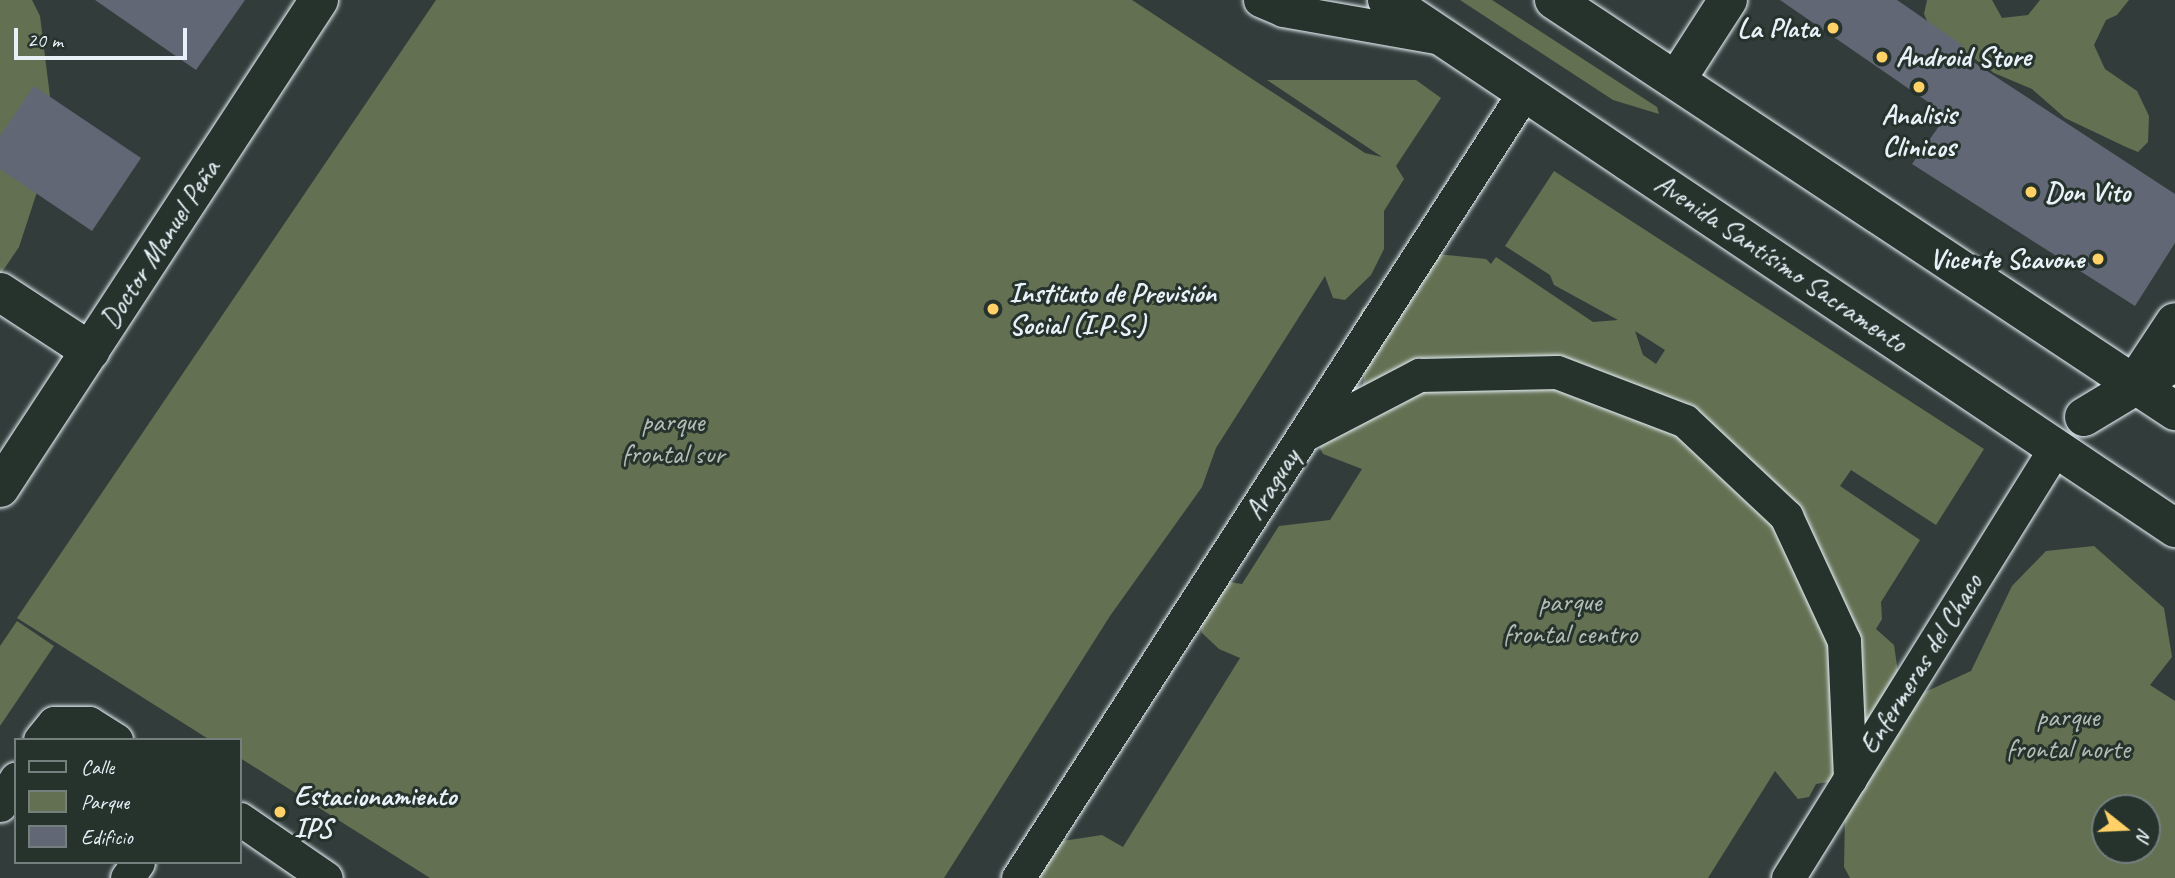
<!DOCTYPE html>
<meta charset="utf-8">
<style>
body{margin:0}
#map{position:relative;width:2175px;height:878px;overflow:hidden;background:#323d3b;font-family:Caveat,sans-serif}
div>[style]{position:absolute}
.green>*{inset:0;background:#637052}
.building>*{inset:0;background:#626775}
.roads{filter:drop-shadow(0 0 2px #e8f1f8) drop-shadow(0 0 2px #e8f1f8)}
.lane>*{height:33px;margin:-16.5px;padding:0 16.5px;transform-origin:16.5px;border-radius:16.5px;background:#26332d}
.street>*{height:38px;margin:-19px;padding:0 19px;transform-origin:19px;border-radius:19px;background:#26332d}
.secondary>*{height:38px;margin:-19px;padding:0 19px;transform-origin:19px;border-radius:19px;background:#26332d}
.primary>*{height:38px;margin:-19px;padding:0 19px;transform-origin:19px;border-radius:19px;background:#26332d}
.dots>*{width:19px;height:19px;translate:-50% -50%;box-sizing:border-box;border:4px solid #26332d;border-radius:50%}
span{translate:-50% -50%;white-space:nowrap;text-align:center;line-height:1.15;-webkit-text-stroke:6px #26332d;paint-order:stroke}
.poi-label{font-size:28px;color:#e8f1f8;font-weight:700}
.right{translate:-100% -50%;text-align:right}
.left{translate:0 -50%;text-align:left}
.street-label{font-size:28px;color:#e8f1f8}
.park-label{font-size:28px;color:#b3bdb6}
.legend{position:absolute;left:14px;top:738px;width:228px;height:126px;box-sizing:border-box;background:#26332d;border:2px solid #747f7e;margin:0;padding:9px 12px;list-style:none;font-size:21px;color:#e8f1f8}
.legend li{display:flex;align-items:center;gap:14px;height:35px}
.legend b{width:35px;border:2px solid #747f7e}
.north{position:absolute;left:2091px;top:794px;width:70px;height:70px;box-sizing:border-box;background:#26332d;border:2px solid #747f7e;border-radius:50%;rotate:108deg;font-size:19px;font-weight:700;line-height:28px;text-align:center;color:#e8f1f8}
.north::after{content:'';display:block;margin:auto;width:24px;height:32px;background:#ffd166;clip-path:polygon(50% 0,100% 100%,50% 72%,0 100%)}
.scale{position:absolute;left:14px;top:28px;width:173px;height:32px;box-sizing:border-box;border:4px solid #e8f1f8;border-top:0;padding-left:9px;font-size:21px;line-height:24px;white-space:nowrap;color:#e8f1f8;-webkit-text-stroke:5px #26332d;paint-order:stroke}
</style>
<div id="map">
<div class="green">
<i style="clip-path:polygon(0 0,32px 0,40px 16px,55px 137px,19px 247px,0 275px)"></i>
<i style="clip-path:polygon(436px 0,1132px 0,1365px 153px,1382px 157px,1267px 80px,1416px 80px,1441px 98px,1396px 166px,1404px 179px,1384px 211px,1384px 249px,1371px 275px,1345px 300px,1333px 298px,1325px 276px,1216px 448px,1202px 487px,1110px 616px,944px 878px,430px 878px,240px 758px,240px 740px,210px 740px,17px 618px)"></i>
<i style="clip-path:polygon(1460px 0,1492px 0,1657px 107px,1659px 114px,1613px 100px)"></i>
<i style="clip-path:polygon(1927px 0,1992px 0,2002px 18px,2028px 15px,2040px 0,2129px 0,2117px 15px,2106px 20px,2094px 45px,2105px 69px,2137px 91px,2149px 116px,2148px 142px,2138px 152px,2126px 147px,2065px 118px,2032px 89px,1994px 73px,1929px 25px,1924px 14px)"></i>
<i style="clip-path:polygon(evenodd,1554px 171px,1984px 449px,1936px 525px,1851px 470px,1840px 486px,1920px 540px,1881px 602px,1882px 619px,1876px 629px,1894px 645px,1899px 679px,1835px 781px,1816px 784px,1809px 797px,1798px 799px,1775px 771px,1708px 878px,1025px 878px,1056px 842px,1102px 835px,1123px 847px,1240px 658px,1219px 649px,1202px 633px,1200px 621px,1219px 589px,1229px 582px,1242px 584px,1279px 526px,1330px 520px,1362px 469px,1323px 454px,1312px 431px,1361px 396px,1365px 371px,1347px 355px,1362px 309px,1437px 254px,1486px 259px,1491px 264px,1496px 257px,1593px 322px,1618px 320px,1554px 285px,1550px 275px,1505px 246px,1554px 171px,1635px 331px,1665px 350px,1656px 364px,1643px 355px,1635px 331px)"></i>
<i style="clip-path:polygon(evenodd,2094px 546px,2164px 608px,2172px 657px,2150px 685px,2175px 701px,2175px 878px,1850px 878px,1844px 867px,1845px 816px,1892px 725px,1925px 692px,1971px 671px,2012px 586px,2046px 551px,2094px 546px,2105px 808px,2147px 808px,2147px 850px,2105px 850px,2105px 808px)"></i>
<i style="clip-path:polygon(17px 621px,54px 646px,0 726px,0 646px)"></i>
</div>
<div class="building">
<i style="clip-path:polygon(95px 0,245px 0,196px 70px)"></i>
<i style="clip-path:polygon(1780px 0,1897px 0,1962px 45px,1958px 52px,2175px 194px,2175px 243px,2135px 306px,1912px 164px,1947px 115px)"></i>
<i style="clip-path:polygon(34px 86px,141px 158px,92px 231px,0 169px,0 136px)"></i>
</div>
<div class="roads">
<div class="lane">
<i style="left:1260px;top:0;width:25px;rotate:23deg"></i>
<i style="left:1283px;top:10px;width:161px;rotate:10deg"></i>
<i style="left:1304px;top:435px;width:130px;rotate:-27.6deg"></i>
<i style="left:1419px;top:375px;width:138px;rotate:-1.2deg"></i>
<i style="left:1557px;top:372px;width:137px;rotate:20.9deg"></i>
<i style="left:1685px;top:421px;width:139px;rotate:43.2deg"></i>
<i style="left:1786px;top:516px;width:138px;rotate:65.1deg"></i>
<i style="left:1844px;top:641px;width:138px;rotate:87.5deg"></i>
<i style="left:40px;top:740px;width:22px;rotate:-51deg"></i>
<i style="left:54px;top:723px;width:35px"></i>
<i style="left:89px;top:723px;width:32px;rotate:32deg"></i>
<i style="left:0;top:805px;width:31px;rotate:-59deg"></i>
<i style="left:240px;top:819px;width:104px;rotate:34.5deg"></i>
<i style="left:127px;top:878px;width:19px;rotate:-55deg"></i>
<i style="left:1018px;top:878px;width:936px;rotate:-57.21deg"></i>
<i style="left:1788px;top:878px;width:504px;rotate:-58.14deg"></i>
</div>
<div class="street">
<i style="left:0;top:292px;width:108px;rotate:33.2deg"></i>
<i style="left:2134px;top:384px;width:74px;rotate:-56.5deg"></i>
</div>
<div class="secondary">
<i style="left:1677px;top:79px;width:94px;rotate:-57.2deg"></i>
<i style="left:2084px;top:417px;width:106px;rotate:-31.1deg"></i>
<i style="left:0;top:488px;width:583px;rotate:-56.83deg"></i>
</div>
<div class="primary">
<i style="left:1387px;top:0;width:949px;rotate:33.82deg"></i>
<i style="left:1554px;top:0;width:745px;rotate:33.5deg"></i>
</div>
</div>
<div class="dots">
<i style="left:1833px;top:28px;background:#ffd166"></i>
<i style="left:1882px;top:57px;background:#ffd166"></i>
<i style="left:1919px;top:87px;background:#ffd166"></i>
<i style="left:2031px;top:192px;background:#ffd166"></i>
<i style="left:2098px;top:259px;background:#ffd166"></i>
<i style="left:993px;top:309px;background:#ffd166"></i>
<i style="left:280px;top:812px;background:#ffd166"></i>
</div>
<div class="poi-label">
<span class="right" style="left:1819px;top:28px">La Plata</span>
<span class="left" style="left:1896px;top:57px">Android Store</span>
<span style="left:1919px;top:131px">Analisis<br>Clinicos</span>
<span class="left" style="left:2045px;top:192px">Don Vito</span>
<span class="right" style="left:2084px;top:259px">Vicente Scavone</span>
<span class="left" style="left:1009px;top:309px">Instituto de Previsión<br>Social (I.P.S.)</span>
<span class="left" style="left:294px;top:812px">Estacionamiento<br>IPS</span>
</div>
<div class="street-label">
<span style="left:160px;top:244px;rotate:-57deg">Doctor Manuel Peña</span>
<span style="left:1781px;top:263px;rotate:34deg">Avenida Santísimo Sacramento</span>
<span style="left:1272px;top:484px;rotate:-57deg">Araguay</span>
<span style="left:1921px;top:664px;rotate:-58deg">Enfermeras del Chaco</span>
</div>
<div class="park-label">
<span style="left:673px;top:438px">parque<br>frontal sur</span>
<span style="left:1570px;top:618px">parque<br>frontal centro</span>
<span style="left:2068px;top:733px">parque<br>frontal norte</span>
</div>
<ul class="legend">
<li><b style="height:9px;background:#26332d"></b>Calle</li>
<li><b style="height:19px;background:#637052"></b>Parque</li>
<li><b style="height:19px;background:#626775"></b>Edificio</li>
</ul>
<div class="north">N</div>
<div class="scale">20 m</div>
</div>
